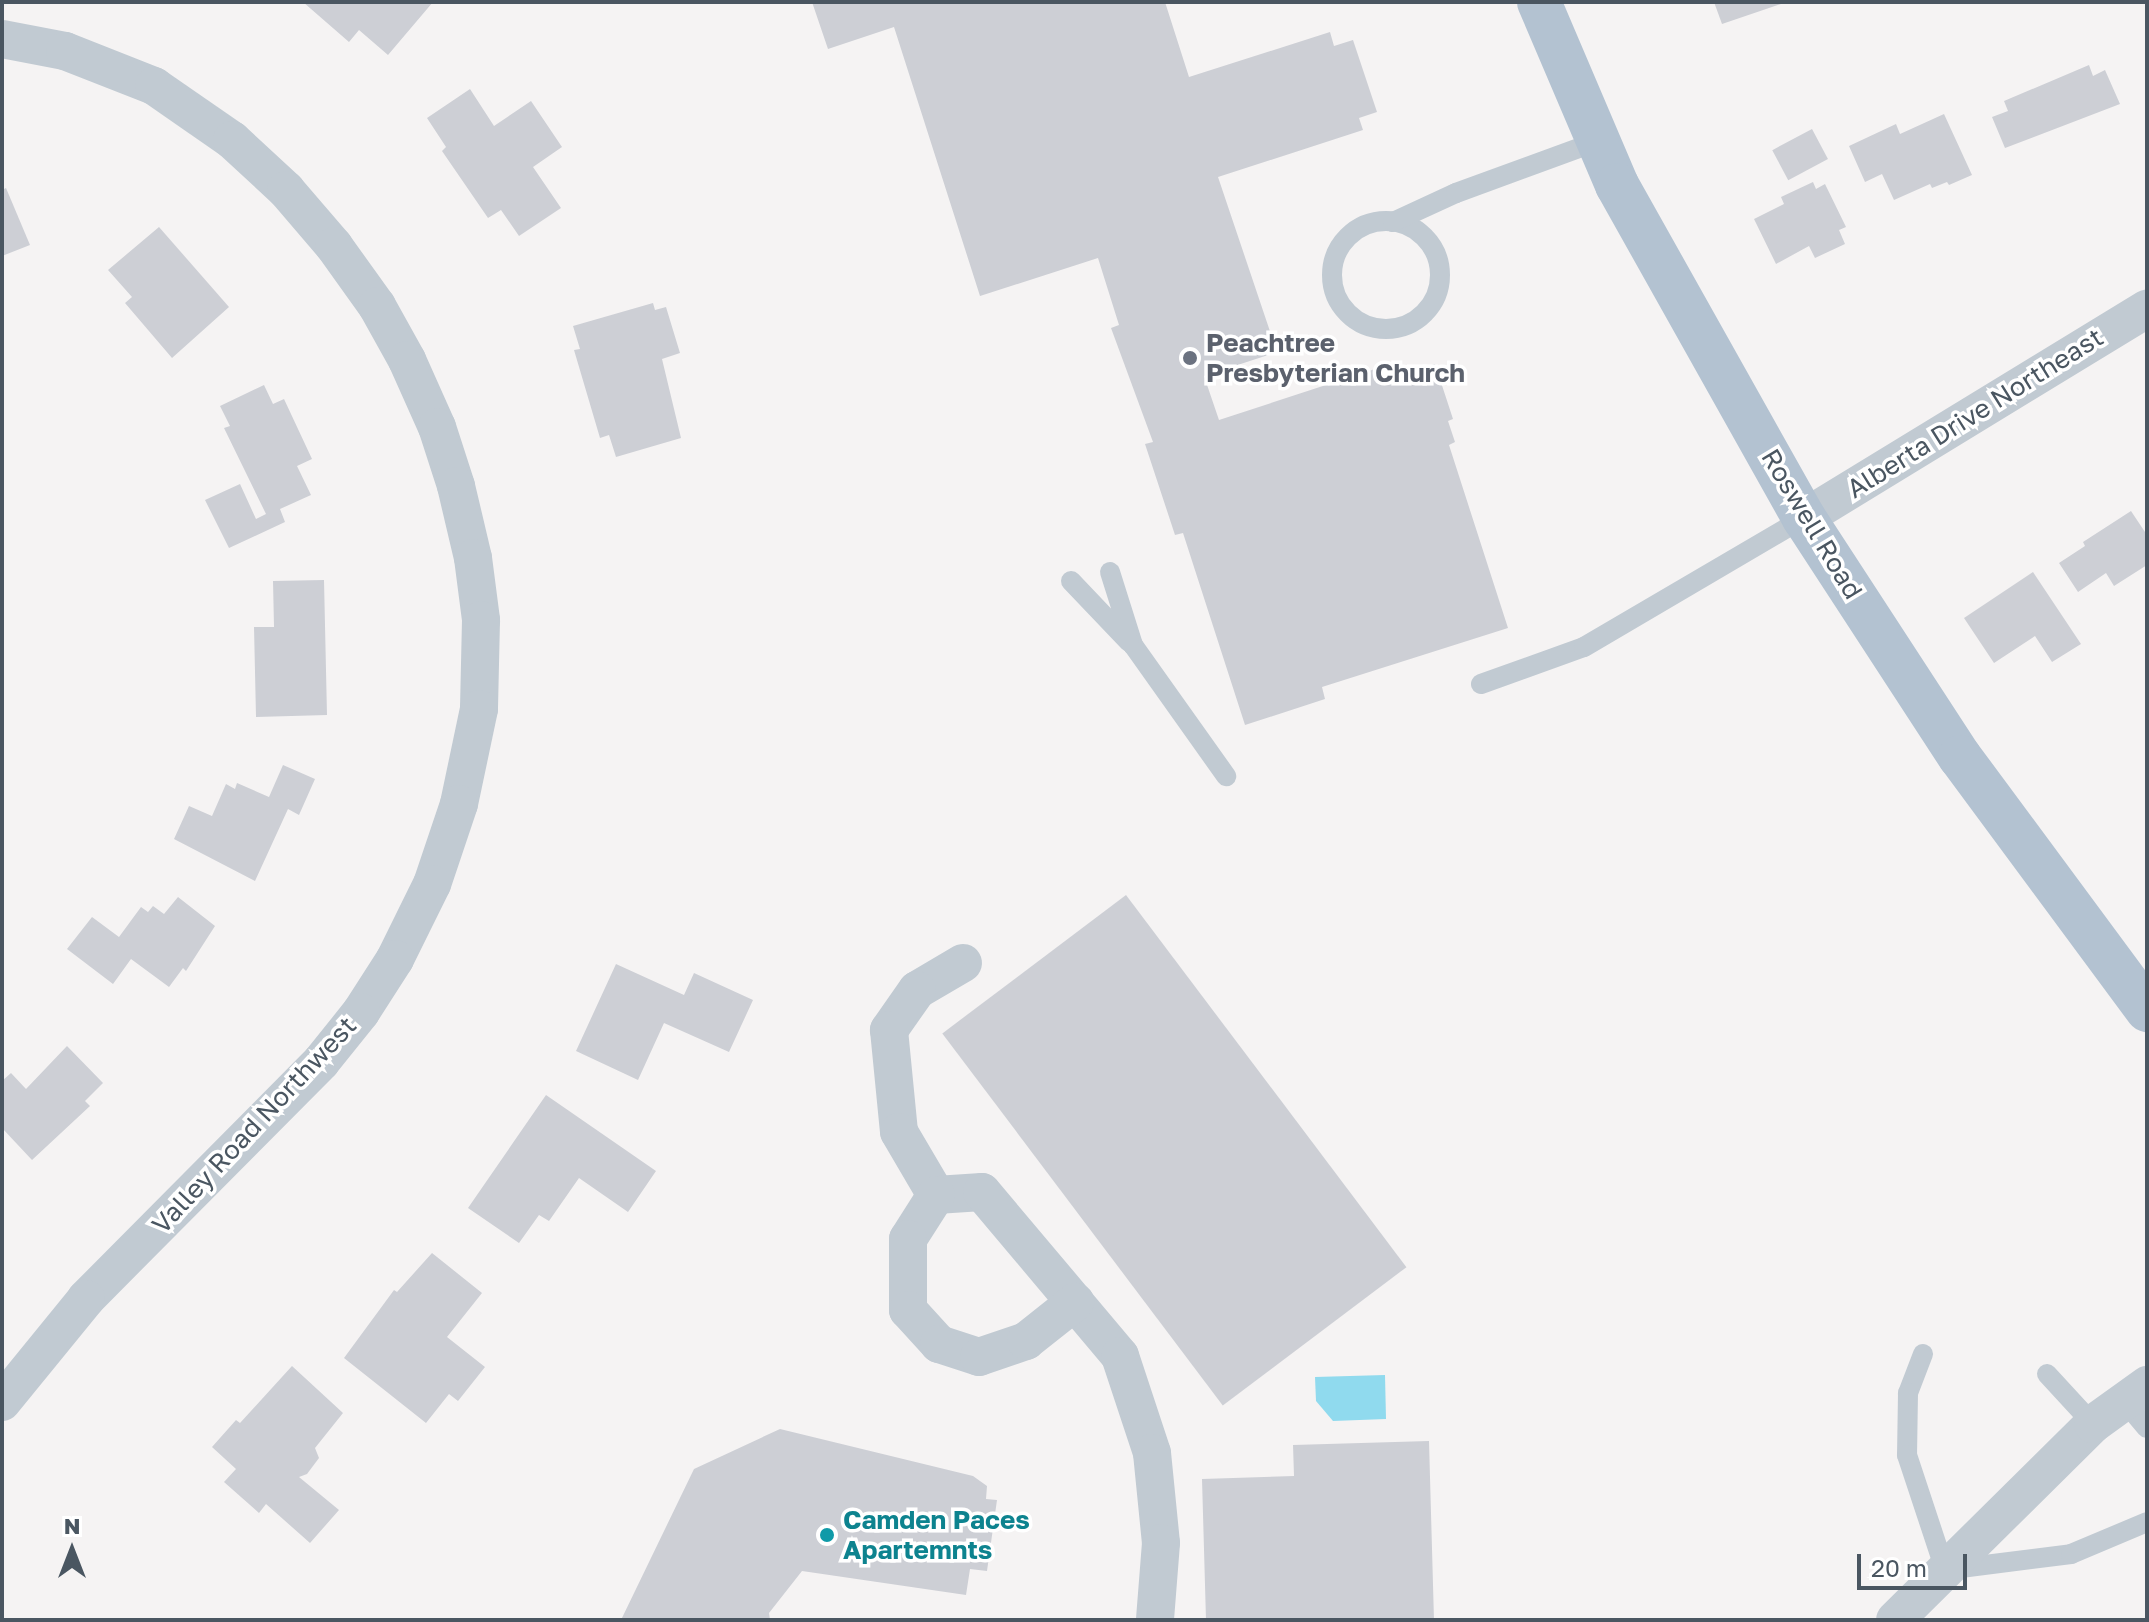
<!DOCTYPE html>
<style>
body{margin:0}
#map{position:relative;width:2149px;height:1622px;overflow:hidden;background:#f5f3f3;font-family:"Golos Text",sans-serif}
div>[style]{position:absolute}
.water>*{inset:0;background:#90daee}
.building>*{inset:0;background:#cdcfd5;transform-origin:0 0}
.lane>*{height:20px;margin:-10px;padding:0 10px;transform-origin:10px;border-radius:10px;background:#c1cad2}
.lane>.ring{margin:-10px;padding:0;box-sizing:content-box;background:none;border:20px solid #c1cad2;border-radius:50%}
.street>*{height:38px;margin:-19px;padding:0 19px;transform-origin:19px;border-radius:19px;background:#c1cad2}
.primary>*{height:44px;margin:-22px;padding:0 22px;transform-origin:22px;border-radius:22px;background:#b3c2d1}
.dots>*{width:22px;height:22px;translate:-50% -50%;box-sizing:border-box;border:4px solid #fff;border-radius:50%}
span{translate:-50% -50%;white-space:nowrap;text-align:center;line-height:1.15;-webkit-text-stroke:7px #fff;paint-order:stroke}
.worship-label{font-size:26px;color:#5b616d;font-weight:700}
.left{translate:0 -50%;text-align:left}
.street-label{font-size:26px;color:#4a5661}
.culture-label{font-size:26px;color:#0d838f;font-weight:700}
.frame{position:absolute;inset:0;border:4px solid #4a5661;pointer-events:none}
.north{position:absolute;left:32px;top:1510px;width:80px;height:80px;-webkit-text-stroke:6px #fff;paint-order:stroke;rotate:0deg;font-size:22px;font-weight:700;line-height:32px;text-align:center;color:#4a5661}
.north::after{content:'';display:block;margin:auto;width:28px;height:36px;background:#4a5661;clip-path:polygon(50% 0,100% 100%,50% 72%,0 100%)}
.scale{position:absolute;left:1857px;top:1554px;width:110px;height:36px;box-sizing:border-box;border:4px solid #4a5661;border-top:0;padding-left:10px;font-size:24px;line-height:28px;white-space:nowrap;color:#4a5661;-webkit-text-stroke:6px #fff;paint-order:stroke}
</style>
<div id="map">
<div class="water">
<i style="clip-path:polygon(1385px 1375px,1386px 1419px,1333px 1421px,1316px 1401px,1315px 1377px)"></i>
</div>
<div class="building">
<i style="clip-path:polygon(303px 2px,433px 2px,388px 55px,359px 30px,349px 42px)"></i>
<i style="clip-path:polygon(812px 2px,1165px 2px,1189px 77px,1330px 32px,1334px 46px,1353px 40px,1377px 112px,1359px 118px,1363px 130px,1218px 177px,1277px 352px,1204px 376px,1219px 420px,1375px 369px,1379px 382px,1435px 364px,1453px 419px,1448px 421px,1455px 442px,1449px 445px,1508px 628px,1322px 687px,1325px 699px,1245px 725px,1183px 533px,1175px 535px,1145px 444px,1153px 442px,1111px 328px,1119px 325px,1098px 258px,980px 296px,894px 27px,828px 49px)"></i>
<i style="clip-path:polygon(1714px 2px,1784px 2px,1784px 3px,1722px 24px)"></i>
<i style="clip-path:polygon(2089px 65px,2093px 76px,2105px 70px,2120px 104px,2005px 148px,1992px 117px,2008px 111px,2004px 101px)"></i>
<i style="clip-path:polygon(470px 89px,494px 126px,531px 101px,562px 147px,533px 167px,561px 208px,519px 236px,501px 210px,488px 218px,442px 151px,446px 147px,427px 118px)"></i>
<i style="clip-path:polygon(1944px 114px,1972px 175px,1949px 185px,1947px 182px,1932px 188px,1930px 184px,1894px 200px,1882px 174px,1865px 182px,1849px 146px,1896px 124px,1900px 134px)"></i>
<i style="left:1812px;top:129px;width:34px;height:45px;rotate:62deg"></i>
<i style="clip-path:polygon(1813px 182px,1816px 189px,1825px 184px,1846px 227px,1839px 230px,1845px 244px,1815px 258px,1809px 246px,1776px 264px,1754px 219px,1784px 204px,1781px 197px)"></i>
<i style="clip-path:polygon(6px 188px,30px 245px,2px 256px,2px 190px)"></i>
<i style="clip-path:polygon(159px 227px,229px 307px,172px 358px,125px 303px,132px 297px,108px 270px)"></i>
<i style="clip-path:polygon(653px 303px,655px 310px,666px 307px,680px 353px,662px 359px,681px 438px,616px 457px,609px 435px,600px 438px,574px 350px,580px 349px,573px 326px)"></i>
<i style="clip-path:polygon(264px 385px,273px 404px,284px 399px,312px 459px,297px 466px,311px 495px,280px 509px,285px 522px,229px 548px,205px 500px,240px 484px,256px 519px,266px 514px,224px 428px,230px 426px,220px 406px)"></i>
<i style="clip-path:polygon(2131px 511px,2147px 535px,2147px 565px,2114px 586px,2106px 573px,2078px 592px,2059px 563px,2085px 546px,2083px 542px)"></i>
<i style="clip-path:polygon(2033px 572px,2081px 644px,2052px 662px,2035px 636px,1994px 663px,1964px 618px)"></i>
<i style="clip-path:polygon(324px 580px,327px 715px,256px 717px,254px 627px,274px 627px,273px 581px)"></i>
<i style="clip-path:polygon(283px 765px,315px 779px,299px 815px,288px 809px,255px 881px,174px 839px,189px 806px,212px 816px,226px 784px,235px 789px,237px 783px,269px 797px)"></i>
<i style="left:1126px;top:895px;width:466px;height:230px;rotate:53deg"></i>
<i style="clip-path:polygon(178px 897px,215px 926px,186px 971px,183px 968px,169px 987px,131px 959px,113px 984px,67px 949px,92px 917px,119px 937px,141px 907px,148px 912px,153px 906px,164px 914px)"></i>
<i style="clip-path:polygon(616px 964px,684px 995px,694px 973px,753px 1000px,729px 1052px,664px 1023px,638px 1080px,576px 1051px)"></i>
<i style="clip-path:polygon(67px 1046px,103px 1083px,85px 1101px,90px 1106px,32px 1160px,2px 1128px,2px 1081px,11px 1073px,26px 1089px)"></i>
<i style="clip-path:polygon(546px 1095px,656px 1171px,628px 1212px,579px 1178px,549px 1221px,539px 1215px,519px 1243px,468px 1208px)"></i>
<i style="clip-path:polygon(432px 1253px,482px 1293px,447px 1337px,485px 1367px,458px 1401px,449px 1394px,426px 1423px,344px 1358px,394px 1290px,397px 1292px)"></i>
<i style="clip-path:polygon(292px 1366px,343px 1413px,315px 1448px,319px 1458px,307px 1474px,299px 1477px,339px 1510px,310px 1543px,266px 1504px,259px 1513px,224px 1482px,236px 1469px,212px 1447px,236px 1420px,240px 1423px)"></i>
<i style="clip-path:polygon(780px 1429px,973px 1476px,987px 1486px,986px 1499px,997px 1500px,987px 1571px,970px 1569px,966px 1595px,802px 1571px,769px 1613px,770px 1620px,621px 1620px,694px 1469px)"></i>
<i style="clip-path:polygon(1429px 1441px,1434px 1620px,1206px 1620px,1202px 1479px,1294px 1476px,1293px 1445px)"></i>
</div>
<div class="lane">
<i class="ring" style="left:1332px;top:221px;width:88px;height:88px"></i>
<i style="left:1393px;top:222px;width:69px;rotate:-24.7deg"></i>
<i style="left:1456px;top:193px;width:151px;rotate:-20.1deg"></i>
<i style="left:1110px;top:572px;width:77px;rotate:72.5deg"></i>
<i style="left:1133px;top:645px;width:161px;rotate:54.6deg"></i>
<i style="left:1071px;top:581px;width:84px;rotate:46.4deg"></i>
<i style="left:1481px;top:684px;width:109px;rotate:-19.8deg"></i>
<i style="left:1584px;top:647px;width:255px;rotate:-30.4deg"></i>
<i style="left:1923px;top:1354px;width:42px;rotate:111deg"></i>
<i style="left:1908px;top:1393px;width:62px;rotate:90.9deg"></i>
<i style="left:1907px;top:1455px;width:121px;rotate:71.7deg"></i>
<i style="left:1945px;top:1570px;width:127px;rotate:-7.2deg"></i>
<i style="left:2071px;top:1554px;width:82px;rotate:-22.8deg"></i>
<i style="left:2047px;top:1374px;width:68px;rotate:47.4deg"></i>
<i style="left:2124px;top:1401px;width:35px;rotate:50deg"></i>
</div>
<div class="street">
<i style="left:2px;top:39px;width:64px;rotate:10.8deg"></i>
<i style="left:65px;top:51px;width:96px;rotate:21.5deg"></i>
<i style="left:154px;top:86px;width:95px;rotate:34.7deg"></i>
<i style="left:232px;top:140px;width:74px;rotate:42.8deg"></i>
<i style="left:286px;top:190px;width:74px;rotate:49.4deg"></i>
<i style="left:334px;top:246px;width:74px;rotate:54.4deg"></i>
<i style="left:377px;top:306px;width:62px;rotate:60.9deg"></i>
<i style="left:407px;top:360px;width:73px;rotate:65.9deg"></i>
<i style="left:437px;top:427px;width:62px;rotate:72.1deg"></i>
<i style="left:456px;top:486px;width:74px;rotate:76.7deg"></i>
<i style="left:473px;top:558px;width:63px;rotate:82.6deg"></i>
<i style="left:481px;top:620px;width:89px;rotate:91.3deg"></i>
<i style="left:479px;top:709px;width:97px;rotate:101.9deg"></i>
<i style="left:459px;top:804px;width:84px;rotate:108.6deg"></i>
<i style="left:432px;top:884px;width:84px;rotate:116.3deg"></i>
<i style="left:395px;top:959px;width:63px;rotate:122.7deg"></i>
<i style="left:361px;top:1012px;width:64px;rotate:128.7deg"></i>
<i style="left:321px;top:1062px;width:334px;rotate:134.8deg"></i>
<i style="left:86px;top:1299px;width:133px;rotate:129.2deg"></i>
<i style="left:1804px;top:518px;width:402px;rotate:-31.4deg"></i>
<i style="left:963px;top:963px;width:53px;rotate:149.6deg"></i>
<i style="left:917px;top:990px;width:49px;rotate:125deg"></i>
<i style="left:889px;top:1030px;width:102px;rotate:84.4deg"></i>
<i style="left:899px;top:1132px;width:73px;rotate:59.6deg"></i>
<i style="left:936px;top:1195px;width:46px;rotate:-3.7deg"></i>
<i style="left:982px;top:1192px;width:214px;rotate:49.9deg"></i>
<i style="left:1120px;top:1356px;width:102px;rotate:71.7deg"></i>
<i style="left:1152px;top:1453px;width:90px;rotate:84.3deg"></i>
<i style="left:1161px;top:1543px;width:77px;rotate:94.5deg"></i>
<i style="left:936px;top:1195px;width:52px;rotate:122.5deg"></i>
<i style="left:908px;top:1239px;width:71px;rotate:90deg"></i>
<i style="left:908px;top:1310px;width:46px;rotate:47.6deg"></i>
<i style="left:939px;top:1344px;width:42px;rotate:18deg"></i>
<i style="left:979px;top:1357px;width:50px;rotate:-18.8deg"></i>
<i style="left:1026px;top:1341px;width:63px;rotate:-38.5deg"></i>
<i style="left:1895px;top:1620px;width:279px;rotate:-44.7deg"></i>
<i style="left:2093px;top:1424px;width:67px;rotate:-35.8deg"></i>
</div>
<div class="primary">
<i style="left:1539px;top:2px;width:199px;rotate:66.9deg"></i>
<i style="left:1617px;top:185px;width:382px;rotate:60.7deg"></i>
<i style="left:1804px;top:518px;width:285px;rotate:56.9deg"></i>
<i style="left:1960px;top:757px;width:315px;rotate:53.5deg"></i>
</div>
<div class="dots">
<i style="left:1190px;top:358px;background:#6b7280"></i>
<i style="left:827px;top:1535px;background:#0f9aa8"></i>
</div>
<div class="worship-label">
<span class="left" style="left:1206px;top:358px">Peachtree<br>Presbyterian Church</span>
</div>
<div class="street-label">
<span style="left:1975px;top:413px;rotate:-32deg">Alberta Drive Northeast</span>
<span style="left:1812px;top:524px;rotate:59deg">Roswell Road</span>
<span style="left:254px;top:1125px;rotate:-47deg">Valley Road Northwest</span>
</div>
<div class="culture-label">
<span class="left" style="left:843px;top:1535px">Camden Paces<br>Apartemnts</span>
</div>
<div class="frame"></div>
<div class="north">N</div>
<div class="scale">20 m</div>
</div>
